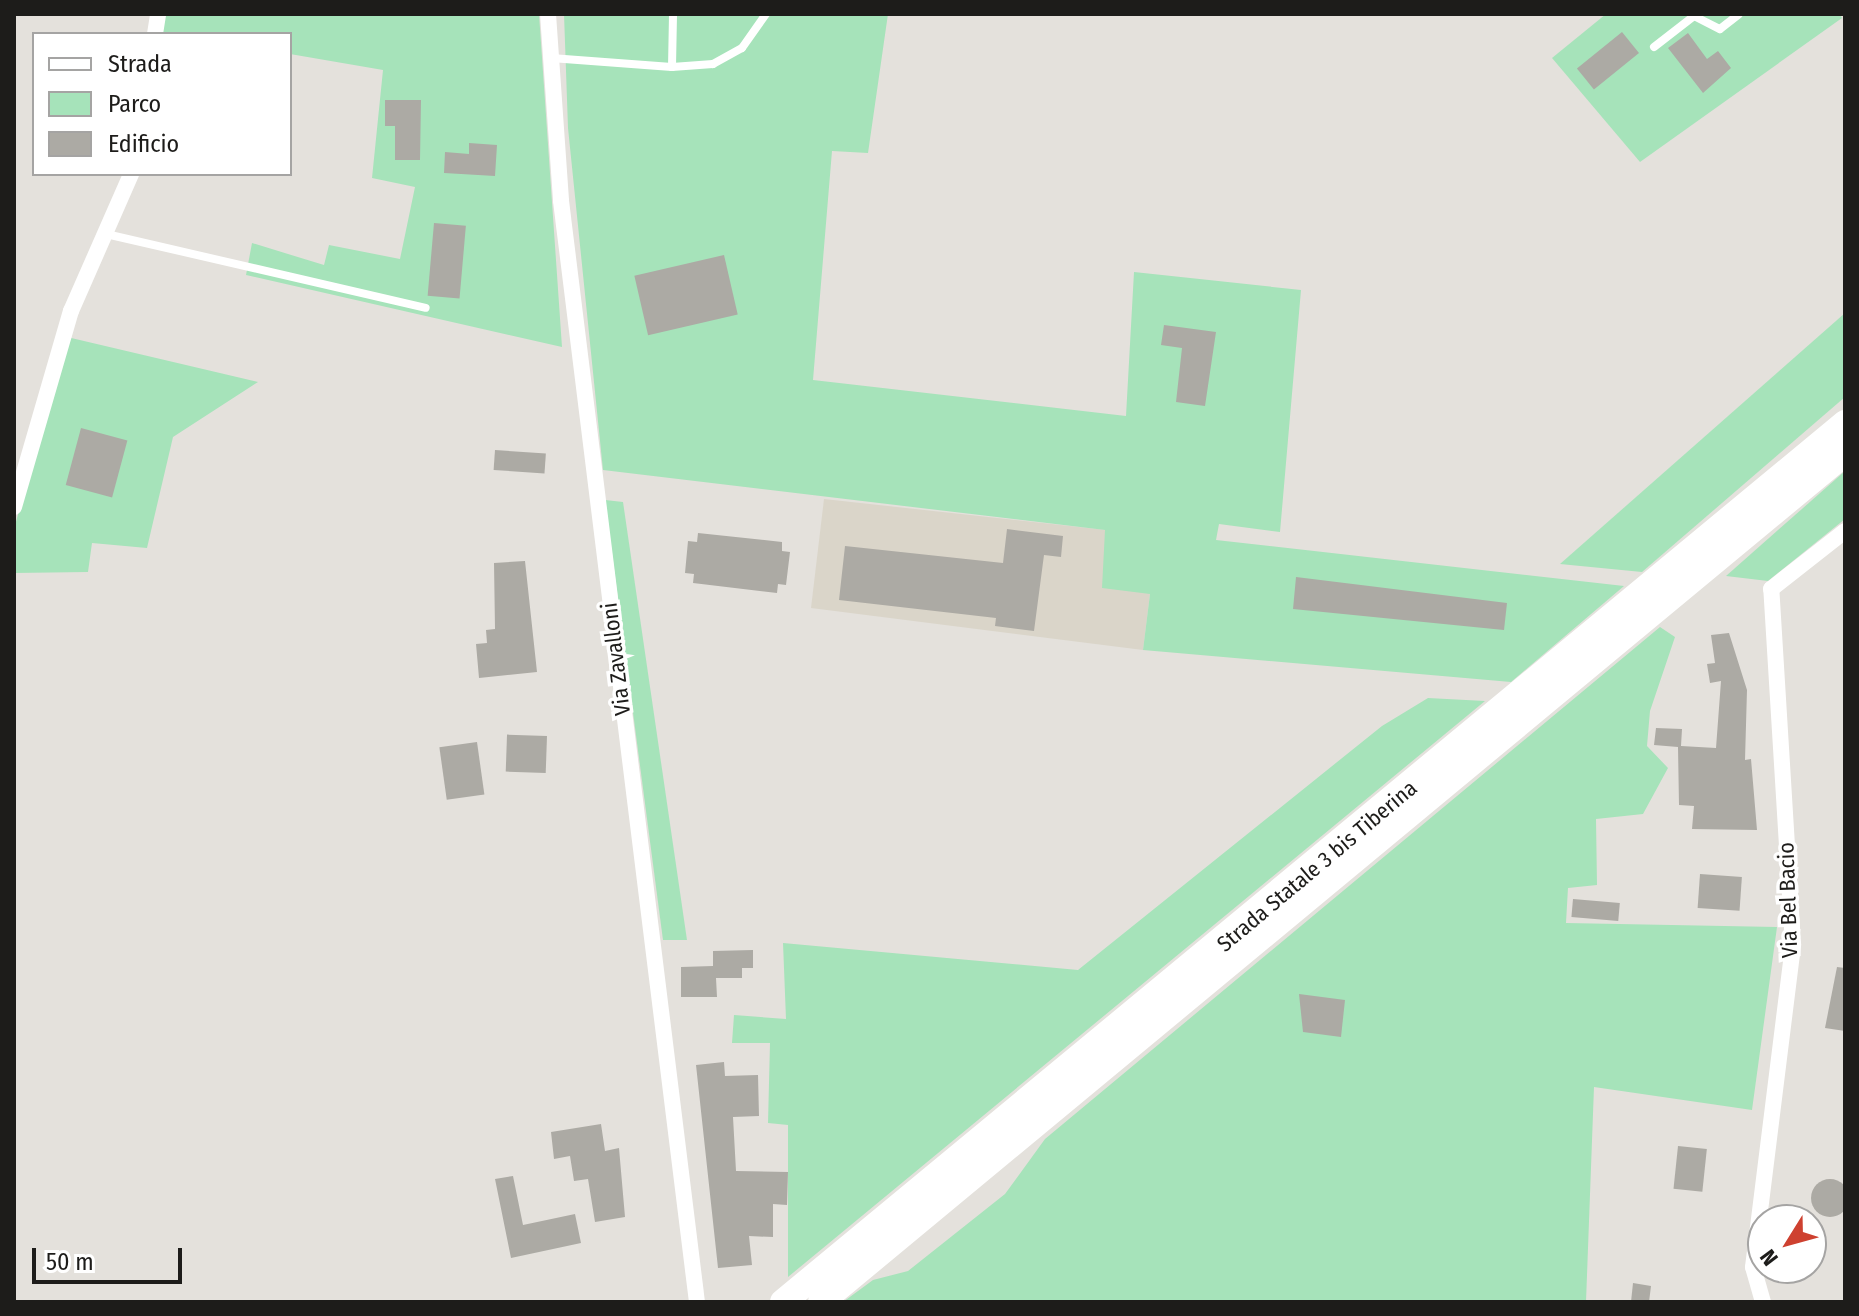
<!DOCTYPE html>
<style>
body{margin:0}
#map{position:relative;width:1859px;height:1316px;overflow:hidden;background:#e4e1dc;font-family:"Fira Sans Condensed",sans-serif}
div>[style]{position:absolute}
.built>*{inset:0;background:#dad5c9}
.green>*{inset:0;background:#a6e3ba}
.building>*{inset:0;background:#acaaa4;transform-origin:0 0}
.round{border-radius:50%}
.service>*{height:8px;margin:-4px;padding:0 4px;transform-origin:4px;border-radius:4px;background:#fff}
.minor>*{height:16px;margin:-8px;padding:0 8px;transform-origin:8px;border-radius:8px;background:#fff}
.trunk>*{height:26px;margin:-13px;padding:0 13px;transform-origin:13px;border-radius:13px;background:#fff}
span{translate:-50% -50%;white-space:nowrap;text-align:center;line-height:1.15;-webkit-text-stroke:7px #fff;paint-order:stroke}
.street-label{font-size:22px;color:#1d1c1a}
.frame{position:absolute;inset:0;border:16px solid #1d1c1a;pointer-events:none}
.legend{position:absolute;left:32px;top:32px;width:260px;height:144px;box-sizing:border-box;background:#fff;border:2px solid #a5a4a3;margin:0;padding:10px 14px;list-style:none;font-size:24px;color:#1d1c1a}
.legend li{display:flex;align-items:center;gap:16px;height:40px}
.legend b{width:40px;border:2px solid #a5a4a3}
.north{position:absolute;left:1747px;top:1204px;width:80px;height:80px;box-sizing:border-box;background:#fff;border:2px solid #a5a4a3;border-radius:50%;rotate:233deg;font-size:22px;font-weight:700;line-height:32px;text-align:center;color:#1d1c1a}
.north::after{content:'';display:block;margin:auto;width:28px;height:36px;background:#ce4130;clip-path:polygon(50% 0,100% 100%,50% 72%,0 100%)}
.scale{position:absolute;left:32px;top:1248px;width:150px;height:36px;box-sizing:border-box;border:4px solid #1d1c1a;border-top:0;padding-left:10px;font-size:24px;line-height:28px;white-space:nowrap;color:#1d1c1a;-webkit-text-stroke:6px #fff;paint-order:stroke}
</style>
<div id="map">
<div class="built">
<i style="clip-path:polygon(824px 499px,1106px 530px,1150px 594px,1143px 650px,811px 608px)"></i>
</div>
<div class="green">
<i style="clip-path:polygon(164px 14px,539px 14px,562px 347px,246px 275px,252px 243px,324px 265px,329px 245px,400px 259px,415px 187px,372px 178px,383px 70px,290px 54px,290px 34px,160px 33px)"></i>
<i style="clip-path:polygon(564px 14px,888px 14px,868px 153px,832px 151px,813px 380px,1126px 416px,1134px 272px,1301px 290px,1280px 532px,1219px 524px,1216px 540px,1624px 586px,1511px 682px,1143px 650px,1150px 594px,1102px 588px,1105px 530px,603px 470px,568px 128px)"></i>
<i style="clip-path:polygon(1606px 14px,1839px 14px,1842px 18px,1640px 162px,1552px 58px)"></i>
<i style="clip-path:polygon(1845px 313px,1845px 397px,1642px 572px,1560px 564px)"></i>
<i style="clip-path:polygon(67px 337px,258px 382px,173px 437px,147px 548px,92px 543px,88px 572px,14px 573px,14px 529px)"></i>
<i style="clip-path:polygon(1845px 471px,1845px 519px,1768px 581px,1726px 576px)"></i>
<i style="clip-path:polygon(605px 500px,623px 502px,687px 940px,663px 940px)"></i>
<i style="clip-path:polygon(1660px 627px,1675px 637px,1650px 711px,1647px 746px,1668px 768px,1643px 814px,1596px 819px,1597px 885px,1568px 888px,1566px 923px,1777px 927px,1752px 1110px,1594px 1087px,1586px 1302px,843px 1302px,873px 1280px,908px 1271px,1005px 1194px,1045px 1139px)"></i>
<i style="clip-path:polygon(1428px 698px,1485px 701px,788px 1277px,788px 1125px,768px 1123px,770px 1043px,732px 1043px,734px 1015px,786px 1019px,783px 943px,1078px 970px,1382px 726px)"></i>
</div>
<div class="building">
<i style="left:1622px;top:32px;width:27px;height:58px;rotate:51deg"></i>
<i style="clip-path:polygon(1688px 33px,1707px 59px,1718px 51px,1731px 68px,1703px 93px,1668px 48px)"></i>
<i style="clip-path:polygon(385px 100px,421px 100px,420px 160px,395px 160px,395px 126px,385px 126px)"></i>
<i style="clip-path:polygon(469px 143px,497px 145px,495px 176px,444px 173px,445px 152px,469px 154px)"></i>
<i style="left:434px;top:223px;width:32px;height:73px;rotate:5deg"></i>
<i style="left:724px;top:255px;width:61px;height:92px;rotate:77deg"></i>
<i style="clip-path:polygon(1164px 325px,1216px 332px,1205px 406px,1176px 402px,1182px 348px,1161px 345px)"></i>
<i style="left:81px;top:428px;width:48px;height:59px;rotate:15deg"></i>
<i style="left:495px;top:450px;width:51px;height:20px;rotate:4deg"></i>
<i style="clip-path:polygon(1007px 529px,1063px 536px,1061px 557px,1044px 555px,1034px 631px,995px 626px,996px 618px,839px 600px,845px 546px,1003px 563px)"></i>
<i style="clip-path:polygon(698px 533px,782px 542px,782px 551px,790px 552px,786px 585px,778px 584px,777px 593px,693px 583px,694px 574px,685px 573px,688px 541px,697px 542px)"></i>
<i style="clip-path:polygon(525px 561px,537px 672px,479px 678px,476px 644px,487px 643px,486px 630px,495px 629px,494px 563px)"></i>
<i style="clip-path:polygon(1296px 577px,1507px 603px,1504px 630px,1293px 609px)"></i>
<i style="clip-path:polygon(1729px 633px,1747px 690px,1745px 760px,1751px 759px,1757px 830px,1692px 829px,1694px 806px,1679px 805px,1678px 747px,1654px 745px,1656px 728px,1682px 729px,1681px 746px,1716px 748px,1721px 681px,1710px 683px,1707px 664px,1715px 663px,1711px 635px)"></i>
<i style="left:547px;top:736px;width:37px;height:40px;rotate:92deg"></i>
<i style="left:477px;top:742px;width:53px;height:38px;rotate:82deg"></i>
<i style="left:1700px;top:874px;width:42px;height:34px;rotate:4deg"></i>
<i style="left:1573px;top:899px;width:47px;height:18px;rotate:5deg"></i>
<i style="clip-path:polygon(753px 950px,753px 968px,742px 968px,742px 978px,716px 978px,717px 997px,681px 997px,681px 967px,713px 966px,713px 951px)"></i>
<i style="clip-path:polygon(1837px 967px,1845px 968px,1845px 1031px,1825px 1028px)"></i>
<i style="clip-path:polygon(1299px 994px,1345px 1000px,1341px 1037px,1303px 1032px)"></i>
<i style="clip-path:polygon(724px 1062px,725px 1076px,758px 1075px,759px 1116px,733px 1117px,736px 1171px,788px 1172px,787px 1205px,773px 1204px,773px 1237px,749px 1236px,752px 1265px,718px 1268px,696px 1065px)"></i>
<i style="clip-path:polygon(601px 1124px,605px 1151px,619px 1148px,625px 1217px,595px 1222px,588px 1179px,574px 1181px,570px 1156px,554px 1159px,551px 1132px)"></i>
<i style="left:1678px;top:1146px;width:29px;height:43px;rotate:6deg"></i>
<i style="clip-path:polygon(513px 1176px,523px 1225px,575px 1214px,581px 1243px,511px 1258px,495px 1179px)"></i>
<i class="round" style="left:1811px;top:1179px;width:38px;height:38px"></i>
<i style="clip-path:polygon(1633px 1283px,1651px 1286px,1649px 1302px,1631px 1302px)"></i>
</div>
<div class="service">
<i style="left:1654px;top:47px;width:51px;rotate:-37.8deg"></i>
<i style="left:1694px;top:16px;width:29px;rotate:27deg"></i>
<i style="left:1720px;top:29px;width:24px;rotate:-38deg"></i>
<i style="left:551px;top:58px;width:121px;rotate:4.3deg"></i>
<i style="left:672px;top:67px;width:53px;rotate:-88.9deg"></i>
<i style="left:672px;top:67px;width:41px;rotate:-4.2deg"></i>
<i style="left:713px;top:64px;width:33px;rotate:-29deg"></i>
<i style="left:742px;top:48px;width:42px;rotate:-54.8deg"></i>
<i style="left:106px;top:234px;width:328px;rotate:13deg"></i>
</div>
<div class="minor">
<i style="left:548px;top:14px;width:187px;rotate:86deg"></i>
<i style="left:561px;top:201px;width:1109px;rotate:82.96deg"></i>
<i style="left:155px;top:34px;width:20px;rotate:-81deg"></i>
<i style="left:14px;top:507px;width:204px;rotate:-73.8deg"></i>
<i style="left:71px;top:311px;width:150px;rotate:-66.3deg"></i>
<i style="left:1763px;top:1302px;width:36px;rotate:-106deg"></i>
<i style="left:1753px;top:1267px;width:325px;rotate:-82.9deg"></i>
<i style="left:1793px;top:944px;width:356px;rotate:-93.5deg"></i>
<i style="left:1771px;top:589px;width:94px;rotate:-38.1deg"></i>
</div>
<div class="trunk">
<i style="left:783px;top:1302px;width:1379px;rotate:-39.61deg"></i>
<i style="left:821px;top:1302px;width:1330px;rotate:-39.66deg"></i>
</div>
<div class="street-label">
<span style="left:616px;top:659px;rotate:-97deg">Via Zavalloni</span>
<span style="left:1317px;top:866px;rotate:-40deg">Strada Statale 3 bis Tiberina</span>
<span style="left:1788px;top:900px;rotate:-92deg">Via Bel Bacio</span>
</div>
<div class="frame"></div>
<ul class="legend">
<li><b style="height:10px;background:#fff"></b>Strada</li>
<li><b style="height:22px;background:#a6e3ba"></b>Parco</li>
<li><b style="height:22px;background:#acaaa4"></b>Edificio</li>
</ul>
<div class="north">N</div>
<div class="scale">50 m</div>
</div>
